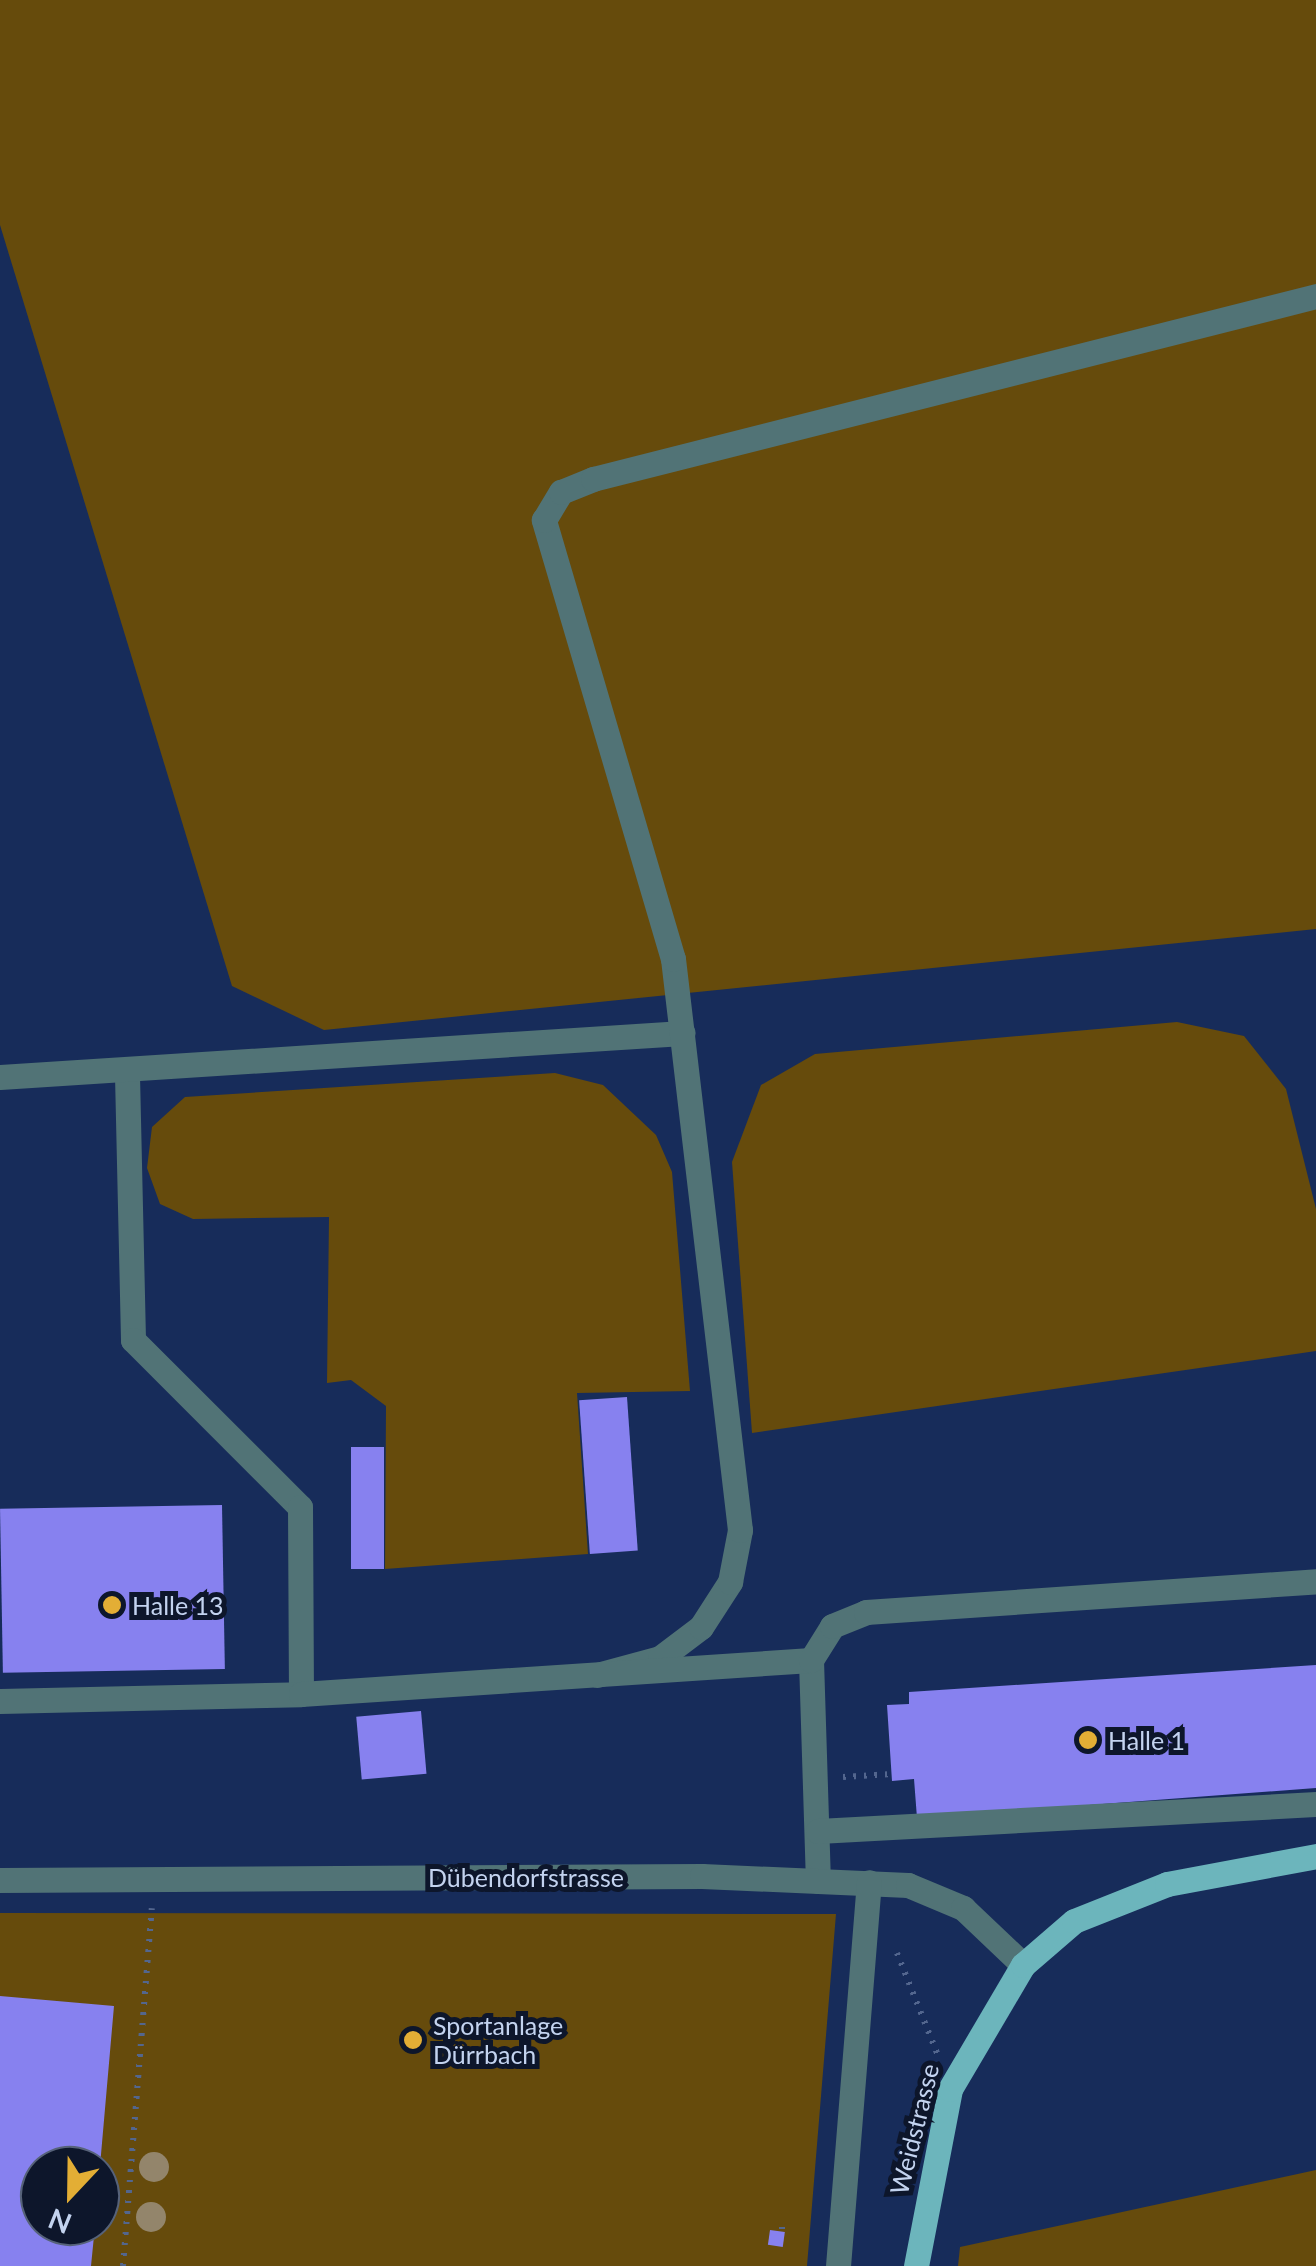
<!DOCTYPE html>
<meta charset="utf-8">
<style>
body{margin:0}
#map{position:relative;width:1316px;height:2266px;overflow:hidden;background:#172c5a;font-family:Lato,sans-serif}
div>[style]{position:absolute}
.green>*{inset:0;background:#664b0c}
.building>*{inset:0;background:#8781ef;transform-origin:0 0}
.path>*{height:6px;margin-top:-3px;transform-origin:0;background:repeating-linear-gradient(90deg,#53668e 0 2.5px,transparent 0 10.5px)}
.minor>*{height:25px;margin:-12.5px;padding:0 12.5px;transform-origin:12.5px;border-radius:12.5px;background:#517376}
.major>*{height:25px;margin:-12.5px;padding:0 12.5px;transform-origin:12.5px;border-radius:12.5px;background:#6cb5bc}
.trees>*{width:30px;height:30px;margin:-15px;border-radius:50%;background:#93856b}
.dots>*{width:28px;height:28px;translate:-50% -50%;box-sizing:border-box;border:5px solid #0d162b;border-radius:50%}
span{translate:-50% -50%;white-space:nowrap;text-align:center;line-height:1.15;-webkit-text-stroke:10px #0d162b;paint-order:stroke}
.poi-label{font-size:25px;color:#c3d3ef}
.left{translate:0 -50%;text-align:left}
.street-label{font-size:25px;color:#c3d3ef}
.north{position:absolute;left:20px;top:2146px;width:100px;height:100px;box-sizing:border-box;background:#0d162b;border:2px solid #566279;border-radius:50%;rotate:202deg;font-size:28px;font-weight:700;line-height:40px;text-align:center;color:#c3d3ef}
.north::after{content:'';display:block;margin:auto;width:35px;height:45px;background:#e3ae35;clip-path:polygon(50% 0,100% 100%,50% 72%,0 100%)}
</style>
<div id="map">
<div class="green">
<i style="clip-path:polygon(0 0,1316px 0,1316px 929px,324px 1030px,232px 986px,0 225px)"></i>
<i style="clip-path:polygon(1177px 1022px,1244px 1036px,1286px 1089px,1316px 1209px,1316px 1351px,752px 1433px,732px 1162px,761px 1085px,815px 1054px)"></i>
<i style="clip-path:polygon(555px 1073px,603px 1085px,656px 1135px,672px 1172px,690px 1391px,577px 1393px,588px 1554px,385px 1569px,386px 1406px,351px 1380px,327px 1383px,329px 1217px,193px 1219px,160px 1204px,147px 1168px,152px 1127px,185px 1097px)"></i>
<i style="clip-path:polygon(evenodd,0 1913px,836px 1914px,807px 2266px,0 2266px,0 1913px,40px 2166px,100px 2166px,100px 2226px,40px 2226px,40px 2166px)"></i>
<i style="clip-path:polygon(1316px 2170px,1316px 2266px,958px 2266px,960px 2247px)"></i>
</div>
<div class="building">
<i style="left:627px;top:1397px;width:154px;height:48px;rotate:86deg"></i>
<i style="left:351px;top:1447px;width:33px;height:122px"></i>
<i style="left:222px;top:1505px;width:164px;height:222px;rotate:89deg"></i>
<i style="clip-path:polygon(1316px 1665px,1316px 1788px,917px 1818px,914px 1779px,892px 1781px,887px 1705px,909px 1704px,909px 1692px)"></i>
<i style="left:421px;top:1711px;width:63px;height:65px;rotate:85deg"></i>
<i style="clip-path:polygon(0 1996px,114px 2006px,100px 2166px,40px 2166px,40px 2226px,95px 2226px,91px 2266px,0 2266px)"></i>
<i style="left:770px;top:2230px;width:15px;height:15px;rotate:8deg"></i>
</div>
<div class="path">
<i style="left:843px;top:1777px;width:49px;rotate:-3.5deg"></i>
<i style="left:897px;top:1953px;width:108px;rotate:68.2deg"></i>
<i style="left:782px;top:2229px;width:2px;rotate:-90deg"></i>
<i style="left:123px;top:2266px;width:359px;rotate:-85.4deg"></i>
</div>
<div class="minor">
<i style="left:127px;top:1075px;width:265px;rotate:88.7deg"></i>
<i style="left:133px;top:1340px;width:236px;rotate:45deg"></i>
<i style="left:300px;top:1507px;width:187px;rotate:89.7deg"></i>
<i style="left:0;top:1077px;width:684px;rotate:-3.69deg"></i>
<i style="left:811px;top:1660px;width:221px;rotate:88.2deg"></i>
<i style="left:597px;top:1675px;width:65px;rotate:-15.1deg"></i>
<i style="left:660px;top:1658px;width:51px;rotate:-37.1deg"></i>
<i style="left:701px;top:1627px;width:54px;rotate:-57.2deg"></i>
<i style="left:730px;top:1582px;width:53px;rotate:-79.1deg"></i>
<i style="left:740px;top:1530px;width:575px;rotate:-96.69deg"></i>
<i style="left:673px;top:959px;width:458px;rotate:-106.4deg"></i>
<i style="left:544px;top:520px;width:33px;rotate:-59deg"></i>
<i style="left:561px;top:492px;width:35px;rotate:-22deg"></i>
<i style="left:593px;top:479px;width:746px;rotate:-14.2deg"></i>
<i style="left:0;top:1701px;width:301px;rotate:-1.3deg"></i>
<i style="left:301px;top:1694px;width:511px;rotate:-3.81deg"></i>
<i style="left:811px;top:1660px;width:40px;rotate:-58deg"></i>
<i style="left:832px;top:1626px;width:37px;rotate:-22deg"></i>
<i style="left:866px;top:1612px;width:451px;rotate:-3.9deg"></i>
<i style="left:818px;top:1831px;width:499px;rotate:-3.1deg"></i>
<i style="left:0;top:1880px;width:702px;rotate:-0.33deg"></i>
<i style="left:702px;top:1876px;width:206px;rotate:2.5deg"></i>
<i style="left:908px;top:1885px;width:60px;rotate:22.7deg"></i>
<i style="left:963px;top:1908px;width:83px;rotate:43.5deg"></i>
<i style="left:838px;top:2266px;width:385px;rotate:-85.4deg"></i>
</div>
<div class="major">
<i style="left:916px;top:2266px;width:180px;rotate:-79.1deg"></i>
<i style="left:950px;top:2089px;width:144px;rotate:-59.5deg"></i>
<i style="left:1023px;top:1965px;width:67px;rotate:-40.8deg"></i>
<i style="left:1074px;top:1921px;width:100px;rotate:-21.7deg"></i>
<i style="left:1167px;top:1884px;width:152px;rotate:-10.6deg"></i>
</div>
<div class="trees">
<i style="left:154px;top:2167px"></i>
<i style="left:151px;top:2217px"></i>
</div>
<div class="dots">
<i style="left:112px;top:1605px;background:#e3ae35"></i>
<i style="left:1088px;top:1740px;background:#e3ae35"></i>
<i style="left:413px;top:2040px;background:#e3ae35"></i>
</div>
<div class="poi-label">
<span class="left" style="left:132px;top:1605px">Halle 13</span>
<span class="left" style="left:1108px;top:1740px">Halle 1</span>
<span class="left" style="left:433px;top:2040px">Sportanlage<br>Dürrbach</span>
</div>
<div class="street-label">
<span style="left:526px;top:1877px">Dübendorfstrasse</span>
<span style="left:914px;top:2129px;rotate:-76deg">Weidstrasse</span>
</div>
<div class="north">N</div>
</div>
